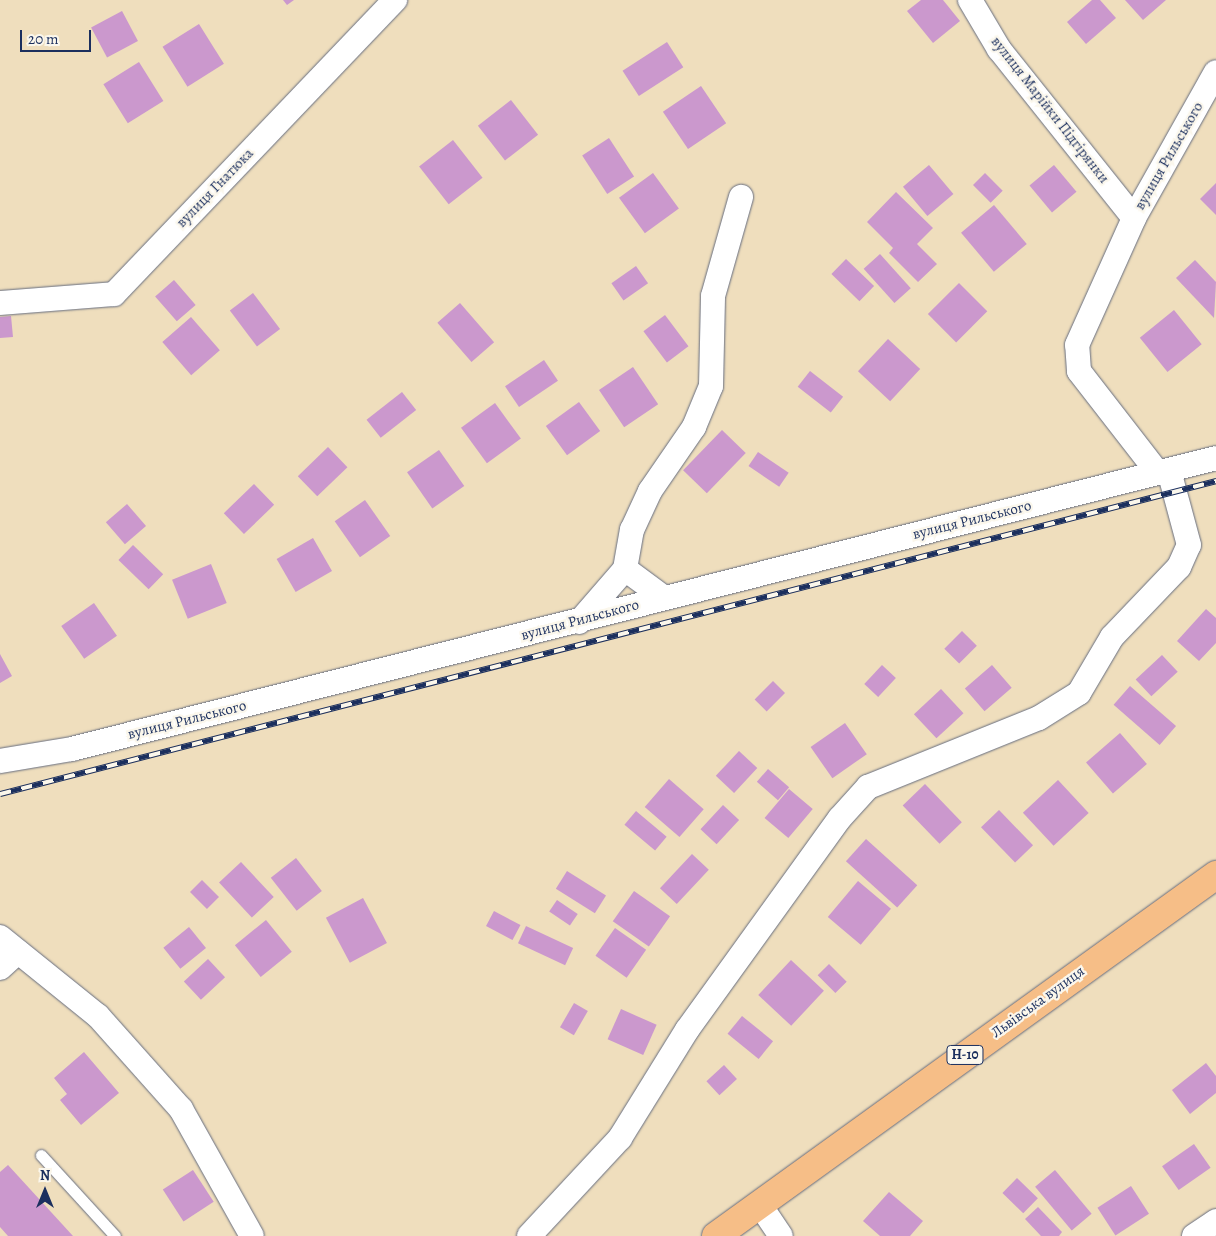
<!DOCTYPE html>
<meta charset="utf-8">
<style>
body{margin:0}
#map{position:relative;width:1216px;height:1236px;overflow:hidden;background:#efdebd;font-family:Alegreya,serif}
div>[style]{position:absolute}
.building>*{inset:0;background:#cb98cd;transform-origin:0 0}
.roads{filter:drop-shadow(0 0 1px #656c7f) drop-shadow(0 0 1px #656c7f)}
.service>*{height:11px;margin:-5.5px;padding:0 5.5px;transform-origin:5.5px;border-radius:5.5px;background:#fff}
.minor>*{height:24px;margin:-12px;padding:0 12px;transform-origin:12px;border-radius:12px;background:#fff}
.primary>*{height:28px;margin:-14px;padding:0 14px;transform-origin:14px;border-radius:14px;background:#f6be87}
.rail>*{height:5.5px;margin-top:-2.75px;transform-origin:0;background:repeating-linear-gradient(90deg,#fbf7ec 0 11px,#1b2f5e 0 22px);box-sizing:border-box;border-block:1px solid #1b2f5e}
span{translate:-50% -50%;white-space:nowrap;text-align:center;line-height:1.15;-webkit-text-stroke:4.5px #fbf7ec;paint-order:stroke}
.shield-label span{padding:1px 4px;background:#fbf7ec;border:1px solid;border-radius:4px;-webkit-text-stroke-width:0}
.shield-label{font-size:14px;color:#1b2f5e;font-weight:700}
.street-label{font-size:15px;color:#1b2f5e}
.north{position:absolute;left:20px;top:1166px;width:50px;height:50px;-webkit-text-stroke:4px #fbf7ec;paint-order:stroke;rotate:0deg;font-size:14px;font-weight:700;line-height:20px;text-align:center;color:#1b2f5e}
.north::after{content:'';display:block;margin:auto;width:18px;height:22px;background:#1b2f5e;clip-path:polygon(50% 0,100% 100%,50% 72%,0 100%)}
.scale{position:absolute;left:20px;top:30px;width:71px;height:22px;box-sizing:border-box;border:2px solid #1b2f5e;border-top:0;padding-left:6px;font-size:15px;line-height:18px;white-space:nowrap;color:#1b2f5e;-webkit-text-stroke:4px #fbf7ec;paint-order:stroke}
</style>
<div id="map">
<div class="building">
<i style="clip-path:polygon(283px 0,294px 0,287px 5px)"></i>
<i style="clip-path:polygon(921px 0,943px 0,960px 21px,933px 43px,907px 11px)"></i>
<i style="clip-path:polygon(1092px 0,1100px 0,1116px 18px,1086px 44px,1067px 22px)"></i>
<i style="clip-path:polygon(1125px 0,1166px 0,1143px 20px)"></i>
<i style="left:122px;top:11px;width:34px;height:35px;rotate:62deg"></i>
<i style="left:199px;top:24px;width:47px;height:43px;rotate:58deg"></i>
<i style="left:667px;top:42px;width:30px;height:53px;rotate:57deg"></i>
<i style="left:139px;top:62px;width:46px;height:42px;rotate:58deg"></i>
<i style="left:701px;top:86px;width:45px;height:46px;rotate:56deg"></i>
<i style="left:511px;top:100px;width:44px;height:42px;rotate:52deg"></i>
<i style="left:609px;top:138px;width:46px;height:32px;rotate:57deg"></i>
<i style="left:453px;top:140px;width:48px;height:43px;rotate:52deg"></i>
<i style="left:929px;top:165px;width:38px;height:34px;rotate:50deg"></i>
<i style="left:1054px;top:165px;width:35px;height:32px;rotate:50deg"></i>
<i style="left:653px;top:173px;width:44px;height:42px;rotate:54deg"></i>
<i style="left:985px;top:173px;width:25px;height:17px;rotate:45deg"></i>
<i style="clip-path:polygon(1216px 183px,1216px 215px,1200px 199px)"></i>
<i style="clip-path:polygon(896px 192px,933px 228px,917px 244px,937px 264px,918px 282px,889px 253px,893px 248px,867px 222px)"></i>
<i style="left:994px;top:205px;width:51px;height:43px;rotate:50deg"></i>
<i style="left:880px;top:254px;width:46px;height:22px;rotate:48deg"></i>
<i style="left:846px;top:259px;width:39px;height:21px;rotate:44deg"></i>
<i style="clip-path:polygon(1195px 260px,1216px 282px,1214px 318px,1176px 278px)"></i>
<i style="left:636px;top:266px;width:21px;height:30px;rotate:55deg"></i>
<i style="left:174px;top:280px;width:33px;height:25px;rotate:49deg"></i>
<i style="left:959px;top:283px;width:40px;height:44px;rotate:45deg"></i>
<i style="left:253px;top:293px;width:45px;height:29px;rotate:53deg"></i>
<i style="left:460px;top:303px;width:52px;height:30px;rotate:49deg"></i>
<i style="left:1174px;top:310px;width:44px;height:44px;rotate:51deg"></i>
<i style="left:665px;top:315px;width:39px;height:27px;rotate:53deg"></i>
<i style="clip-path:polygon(11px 316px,13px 337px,0 338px,0 317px)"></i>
<i style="left:191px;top:317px;width:44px;height:38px;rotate:49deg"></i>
<i style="left:888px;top:339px;width:44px;height:44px;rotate:43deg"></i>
<i style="left:544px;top:360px;width:25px;height:47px;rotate:56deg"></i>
<i style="left:633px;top:367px;width:45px;height:41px;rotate:56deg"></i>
<i style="left:810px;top:371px;width:42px;height:20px;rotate:38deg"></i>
<i style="left:402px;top:392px;width:23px;height:45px;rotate:52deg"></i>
<i style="left:579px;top:402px;width:36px;height:41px;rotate:54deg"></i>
<i style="left:495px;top:403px;width:44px;height:42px;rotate:54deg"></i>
<i style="left:722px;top:430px;width:33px;height:56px;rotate:44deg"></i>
<i style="left:328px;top:447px;width:28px;height:42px;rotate:46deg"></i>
<i style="left:439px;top:450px;width:44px;height:39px;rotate:55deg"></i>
<i style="left:758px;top:452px;width:37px;height:17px;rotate:34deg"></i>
<i style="left:254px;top:484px;width:29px;height:42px;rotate:46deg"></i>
<i style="left:365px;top:500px;width:44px;height:37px;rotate:55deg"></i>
<i style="left:127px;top:504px;width:29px;height:28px;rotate:49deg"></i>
<i style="left:313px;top:538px;width:38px;height:42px;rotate:60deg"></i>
<i style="left:133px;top:545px;width:42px;height:21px;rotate:44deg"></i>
<i style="left:211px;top:564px;width:42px;height:42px;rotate:68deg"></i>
<i style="left:94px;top:603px;width:40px;height:40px;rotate:55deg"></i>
<i style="clip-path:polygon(1206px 609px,1216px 618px,1216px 643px,1199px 661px,1177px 641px)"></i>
<i style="left:962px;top:631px;width:21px;height:25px;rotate:45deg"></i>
<i style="clip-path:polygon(0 654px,12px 676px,0 683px)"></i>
<i style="left:1162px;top:655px;width:23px;height:36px;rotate:47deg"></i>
<i style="left:882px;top:665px;width:19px;height:26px;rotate:43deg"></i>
<i style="left:992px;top:665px;width:30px;height:36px;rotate:49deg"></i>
<i style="left:773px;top:681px;width:17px;height:26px;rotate:45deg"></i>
<i style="left:1130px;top:686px;width:61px;height:25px;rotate:41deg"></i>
<i style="left:941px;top:689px;width:33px;height:37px;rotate:47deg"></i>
<i style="left:845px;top:723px;width:38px;height:42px;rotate:55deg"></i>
<i style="left:1120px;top:733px;width:41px;height:45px;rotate:49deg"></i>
<i style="left:739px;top:751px;width:25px;height:34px;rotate:43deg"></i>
<i style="left:768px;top:769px;width:28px;height:17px;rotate:41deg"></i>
<i style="left:669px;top:779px;width:46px;height:37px;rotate:41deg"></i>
<i style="left:1058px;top:780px;width:45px;height:48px;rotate:47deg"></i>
<i style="left:925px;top:784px;width:53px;height:31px;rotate:46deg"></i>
<i style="left:789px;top:789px;width:31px;height:38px;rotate:40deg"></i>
<i style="left:723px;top:805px;width:22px;height:33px;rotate:43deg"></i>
<i style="left:999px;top:810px;width:49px;height:25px;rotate:46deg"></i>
<i style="left:636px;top:811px;width:40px;height:18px;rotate:40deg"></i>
<i style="left:866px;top:839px;width:69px;height:30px;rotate:42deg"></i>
<i style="left:692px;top:854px;width:23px;height:47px;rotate:43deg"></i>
<i style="left:296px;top:858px;width:42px;height:32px;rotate:52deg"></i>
<i style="left:241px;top:862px;width:48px;height:30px;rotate:47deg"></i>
<i style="left:567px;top:871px;width:46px;height:21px;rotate:32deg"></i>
<i style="left:202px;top:880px;width:24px;height:17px;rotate:45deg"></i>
<i style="left:858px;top:881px;width:43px;height:47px;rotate:40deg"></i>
<i style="left:634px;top:891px;width:44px;height:37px;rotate:35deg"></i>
<i style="left:363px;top:898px;width:51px;height:42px;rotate:62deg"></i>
<i style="left:557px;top:900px;width:25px;height:14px;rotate:34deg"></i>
<i style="left:494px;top:911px;width:30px;height:17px;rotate:28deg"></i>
<i style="left:266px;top:920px;width:41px;height:40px;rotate:51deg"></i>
<i style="left:526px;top:926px;width:52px;height:19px;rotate:25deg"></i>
<i style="left:189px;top:927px;width:27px;height:33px;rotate:51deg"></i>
<i style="left:615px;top:928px;width:38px;height:34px;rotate:35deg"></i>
<i style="left:208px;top:959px;width:25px;height:33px;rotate:47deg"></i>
<i style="left:791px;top:960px;width:45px;height:48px;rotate:43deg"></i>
<i style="left:829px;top:964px;width:25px;height:16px;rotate:45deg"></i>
<i style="left:574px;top:1003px;width:16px;height:28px;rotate:30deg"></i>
<i style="left:621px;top:1009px;width:39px;height:33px;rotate:24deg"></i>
<i style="left:742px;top:1016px;width:40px;height:23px;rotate:39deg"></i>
<i style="clip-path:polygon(84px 1052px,119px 1093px,81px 1125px,60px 1100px,67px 1094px,54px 1078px)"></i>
<i style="clip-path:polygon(1206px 1063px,1216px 1076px,1216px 1093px,1190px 1114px,1172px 1090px)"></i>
<i style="left:724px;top:1065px;width:19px;height:24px;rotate:47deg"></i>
<i style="left:1194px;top:1144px;width:29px;height:39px;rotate:55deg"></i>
<i style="clip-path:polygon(8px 1165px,73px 1236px,8px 1236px,0 1227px,0 1172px)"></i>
<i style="left:193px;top:1170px;width:38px;height:36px;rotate:57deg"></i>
<i style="left:1055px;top:1170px;width:57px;height:26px;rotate:50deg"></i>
<i style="left:1017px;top:1178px;width:29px;height:21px;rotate:44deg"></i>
<i style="left:1131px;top:1186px;width:33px;height:40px;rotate:57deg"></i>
<i style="clip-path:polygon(889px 1192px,923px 1221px,910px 1236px,880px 1236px,863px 1221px)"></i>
<i style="clip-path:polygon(1038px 1207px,1062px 1232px,1059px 1236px,1041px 1236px,1025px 1219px)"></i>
</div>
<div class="roads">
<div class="service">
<i style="left:41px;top:1155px;width:110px;rotate:47.6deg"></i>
</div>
<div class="minor">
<i style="left:970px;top:0;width:57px;rotate:59.4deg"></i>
<i style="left:999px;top:49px;width:216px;rotate:51.4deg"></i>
<i style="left:0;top:303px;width:114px;rotate:-4.5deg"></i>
<i style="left:114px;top:294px;width:407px;rotate:-46.3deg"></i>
<i style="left:1158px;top:473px;width:129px;rotate:-127.8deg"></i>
<i style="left:1079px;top:371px;width:26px;rotate:-94deg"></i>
<i style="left:1077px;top:345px;width:139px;rotate:-65.8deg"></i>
<i style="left:1134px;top:218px;width:167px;rotate:-60.7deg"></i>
<i style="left:625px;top:569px;width:47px;rotate:36.4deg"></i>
<i style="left:579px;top:622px;width:70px;rotate:-49deg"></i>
<i style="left:625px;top:569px;width:40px;rotate:-80deg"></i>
<i style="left:632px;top:530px;width:43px;rotate:-65.2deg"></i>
<i style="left:650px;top:491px;width:78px;rotate:-55.5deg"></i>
<i style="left:694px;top:427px;width:44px;rotate:-67.5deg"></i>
<i style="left:711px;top:386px;width:90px;rotate:-88.7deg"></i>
<i style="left:713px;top:296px;width:103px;rotate:-74.2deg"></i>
<i style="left:0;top:761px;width:73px;rotate:-9.5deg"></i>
<i style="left:72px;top:749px;width:1180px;rotate:-14.27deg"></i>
<i style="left:0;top:937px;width:126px;rotate:38.9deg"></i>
<i style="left:98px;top:1016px;width:125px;rotate:48.3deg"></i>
<i style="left:181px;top:1109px;width:145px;rotate:60.8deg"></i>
<i style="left:0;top:968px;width:24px;rotate:-42deg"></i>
<i style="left:760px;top:1205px;width:37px;rotate:56deg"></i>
<i style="left:529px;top:1236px;width:134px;rotate:-47.1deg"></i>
<i style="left:620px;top:1138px;width:127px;rotate:-58.2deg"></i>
<i style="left:687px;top:1030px;width:261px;rotate:-54.2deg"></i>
<i style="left:840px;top:818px;width:42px;rotate:-47.9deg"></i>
<i style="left:868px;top:787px;width:184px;rotate:-22deg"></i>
<i style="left:1039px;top:718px;width:47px;rotate:-32deg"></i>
<i style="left:1079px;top:693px;width:65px;rotate:-59.5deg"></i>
<i style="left:1112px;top:637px;width:97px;rotate:-46.3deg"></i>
<i style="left:1179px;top:567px;width:24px;rotate:-66deg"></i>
<i style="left:1189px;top:545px;width:77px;rotate:-105.1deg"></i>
<i style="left:1194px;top:1236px;width:27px;rotate:-34deg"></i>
</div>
<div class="primary">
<i style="left:716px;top:1236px;width:617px;rotate:-35.83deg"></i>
</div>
</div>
<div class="rail">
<i style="left:0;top:794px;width:1256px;rotate:-14.43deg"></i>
</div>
<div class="shield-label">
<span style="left:965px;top:1055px">Н-10</span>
</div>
<div class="street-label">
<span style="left:1050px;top:110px;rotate:52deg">вулиця Марійки Підгірянки</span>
<span style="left:1169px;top:156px;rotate:-60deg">вулиця Рильського</span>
<span style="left:215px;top:188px;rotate:-46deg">вулиця Гнатюка</span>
<span style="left:972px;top:520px;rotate:-14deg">вулиця Рильського</span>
<span style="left:580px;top:620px;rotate:-15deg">вулиця Рильського</span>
<span style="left:187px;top:720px;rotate:-14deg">вулиця Рильського</span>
<span style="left:1038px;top:1002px;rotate:-36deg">Львівська вулиця</span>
</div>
<div class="north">N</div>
<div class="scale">20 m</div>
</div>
